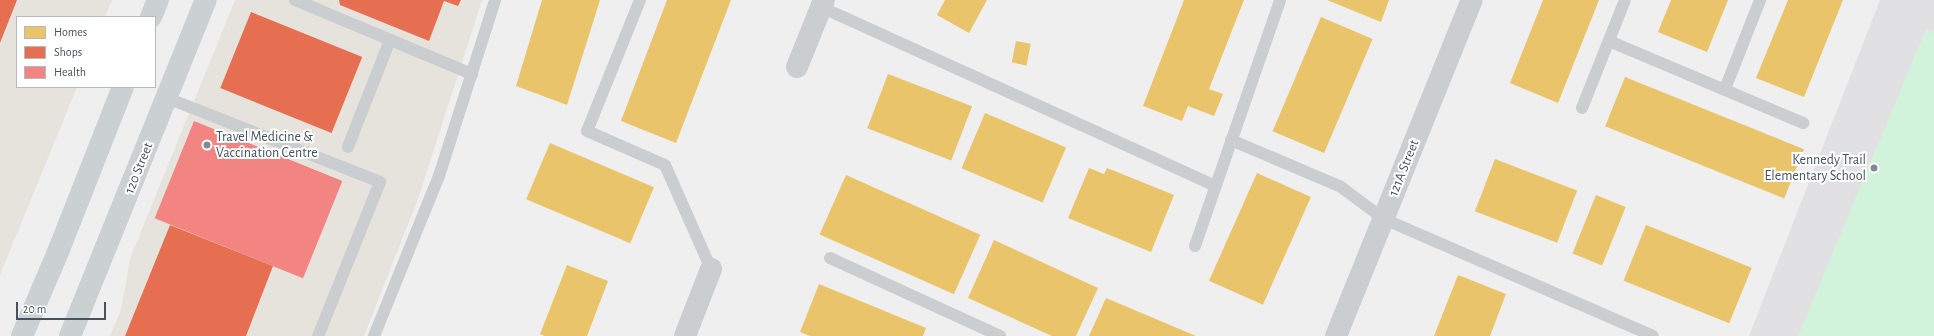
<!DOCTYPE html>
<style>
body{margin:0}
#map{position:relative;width:1934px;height:336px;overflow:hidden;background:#f0efef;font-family:"Alegreya Sans",sans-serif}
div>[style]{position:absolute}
.commercial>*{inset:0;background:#e6e2dc}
.education>*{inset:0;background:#e1e0e2}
.green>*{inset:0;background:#d1f2db}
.homes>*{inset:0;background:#e9c46a;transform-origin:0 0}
.shops>*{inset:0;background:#e76f51;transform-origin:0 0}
.health>*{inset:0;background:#f28482;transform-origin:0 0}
.service>*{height:12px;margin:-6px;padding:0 6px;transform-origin:6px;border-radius:6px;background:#cbced0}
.minor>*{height:22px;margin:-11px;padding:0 11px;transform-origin:11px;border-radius:11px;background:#cbced0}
.secondary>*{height:22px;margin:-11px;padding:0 11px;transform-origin:11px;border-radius:11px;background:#cbd0d3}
.dots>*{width:11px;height:11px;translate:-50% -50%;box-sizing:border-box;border:2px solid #fff;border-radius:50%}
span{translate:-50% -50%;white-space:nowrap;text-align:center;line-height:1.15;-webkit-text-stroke:4px #fff;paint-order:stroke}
.poi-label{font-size:14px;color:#45535e}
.left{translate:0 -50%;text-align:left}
.right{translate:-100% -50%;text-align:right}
.street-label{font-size:14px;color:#45535e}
.legend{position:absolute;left:16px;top:16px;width:140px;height:72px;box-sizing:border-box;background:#fff;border:1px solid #b5babf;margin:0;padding:5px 7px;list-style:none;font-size:12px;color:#45535e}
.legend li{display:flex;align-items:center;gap:8px;height:20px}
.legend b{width:20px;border:1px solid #b5babf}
.scale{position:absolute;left:16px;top:302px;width:90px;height:18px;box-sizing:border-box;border:2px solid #45535e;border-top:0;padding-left:5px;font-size:12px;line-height:14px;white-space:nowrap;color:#45535e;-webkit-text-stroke:3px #fff;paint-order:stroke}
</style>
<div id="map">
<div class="commercial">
<i style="clip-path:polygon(0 0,112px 0,105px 17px,17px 17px,17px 87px,77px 87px,0 275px)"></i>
<i style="clip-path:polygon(235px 0,482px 0,418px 199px,364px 336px,110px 336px,121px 310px,130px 259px)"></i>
</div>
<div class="education">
<i style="clip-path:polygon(1880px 0,1934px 0,1934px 336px,1749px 336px)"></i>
</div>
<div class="green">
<i style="clip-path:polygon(1926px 29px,1934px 33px,1934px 336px,1798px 336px)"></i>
</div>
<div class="homes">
<i style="clip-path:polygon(542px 0,600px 0,567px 105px,516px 86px)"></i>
<i style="clip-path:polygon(667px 0,731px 0,676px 143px,621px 121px)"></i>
<i style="clip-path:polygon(945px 0,987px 0,969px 33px,937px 15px)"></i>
<i style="clip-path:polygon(1184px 0,1244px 0,1209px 89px,1223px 94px,1214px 116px,1188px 106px,1182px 121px,1143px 106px)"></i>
<i style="clip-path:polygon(1327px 0,1389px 0,1381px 22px)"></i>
<i style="clip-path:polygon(1543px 0,1599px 0,1558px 103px,1510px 83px)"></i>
<i style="clip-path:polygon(1671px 0,1728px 0,1707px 52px,1658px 32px)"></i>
<i style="clip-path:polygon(1788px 0,1843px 0,1804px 97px,1756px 78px)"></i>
<i style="left:1321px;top:17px;width:56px;height:124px;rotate:23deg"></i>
<i style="left:1016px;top:41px;width:15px;height:22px;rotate:11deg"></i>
<i style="left:888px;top:74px;width:90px;height:58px;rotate:21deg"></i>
<i style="left:1625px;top:77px;width:193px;height:53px;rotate:22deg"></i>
<i style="left:985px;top:113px;width:88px;height:60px;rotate:23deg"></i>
<i style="left:550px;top:143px;width:113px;height:61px;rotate:23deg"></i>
<i style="left:1495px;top:159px;width:88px;height:56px;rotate:21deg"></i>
<i style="clip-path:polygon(1089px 168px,1104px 174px,1107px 168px,1174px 195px,1151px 252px,1068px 218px)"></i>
<i style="left:1257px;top:173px;width:59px;height:118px;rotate:24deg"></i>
<i style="left:846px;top:175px;width:147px;height:65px;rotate:24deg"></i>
<i style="left:1596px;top:195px;width:32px;height:63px;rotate:22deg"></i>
<i style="left:1646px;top:225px;width:114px;height:60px;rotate:22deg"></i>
<i style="clip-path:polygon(994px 240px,1098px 288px,1076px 336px,1052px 336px,968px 298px)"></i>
<i style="clip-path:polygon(567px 265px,608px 281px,587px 336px,545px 336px,540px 334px)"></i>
<i style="clip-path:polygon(1458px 275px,1506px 294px,1490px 336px,1434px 336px)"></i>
<i style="clip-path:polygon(819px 284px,926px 328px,923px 336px,810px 336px,800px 332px)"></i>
<i style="clip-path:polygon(1106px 298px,1196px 336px,1089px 336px)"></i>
</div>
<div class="shops">
<i style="clip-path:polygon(0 0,17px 0,0 43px)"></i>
<i style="clip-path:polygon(339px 0,461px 0,458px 6px,444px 1px,429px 41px,340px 5px)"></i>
<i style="left:251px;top:12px;width:120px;height:82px;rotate:22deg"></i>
<i style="clip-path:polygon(170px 225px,273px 266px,246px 336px,125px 336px)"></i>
</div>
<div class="health">
<i style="left:194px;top:121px;width:160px;height:105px;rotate:22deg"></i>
</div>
<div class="service">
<i style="left:295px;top:0;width:192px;rotate:22.7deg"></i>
<i style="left:640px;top:0;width:141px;rotate:112deg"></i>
<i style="left:587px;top:131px;width:85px;rotate:23.6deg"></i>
<i style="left:665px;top:165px;width:114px;rotate:66.1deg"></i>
<i style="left:821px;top:7px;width:433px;rotate:24.4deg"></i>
<i style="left:1609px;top:41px;width:211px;rotate:22.9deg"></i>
<i style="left:1725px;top:89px;width:96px;rotate:-68.5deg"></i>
<i style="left:167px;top:98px;width:229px;rotate:21.5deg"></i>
<i style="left:380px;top:182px;width:166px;rotate:111.9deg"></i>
<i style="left:1582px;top:108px;width:116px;rotate:-68.3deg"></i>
<i style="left:1231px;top:140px;width:120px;rotate:23.1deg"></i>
<i style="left:1341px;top:187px;width:54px;rotate:36.7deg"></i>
<i style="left:1384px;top:219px;width:293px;rotate:23.5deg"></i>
<i style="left:348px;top:147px;width:115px;rotate:-68.6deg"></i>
<i style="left:1195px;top:246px;width:260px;rotate:-70.9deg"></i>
<i style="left:830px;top:258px;width:187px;rotate:24.6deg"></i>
<i style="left:374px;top:336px;width:173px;rotate:-67.9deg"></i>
<i style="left:439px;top:176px;width:185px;rotate:-72.3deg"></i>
</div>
<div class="minor">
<i style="left:797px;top:67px;width:72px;rotate:-68.1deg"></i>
<i style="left:685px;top:336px;width:72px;rotate:-68.8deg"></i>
<i style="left:1336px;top:336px;width:362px;rotate:-68deg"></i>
</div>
<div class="secondary">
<i style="left:151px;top:17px;width:18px;rotate:-68deg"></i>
<i style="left:22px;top:336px;width:91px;rotate:-66.8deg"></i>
<i style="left:58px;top:252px;width:177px;rotate:-68.5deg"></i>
<i style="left:70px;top:336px;width:362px;rotate:-68deg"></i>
</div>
<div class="dots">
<i style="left:207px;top:145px;background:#818a91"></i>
<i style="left:1874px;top:168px;background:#818a91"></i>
</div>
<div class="poi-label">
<span class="left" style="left:216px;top:145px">Travel Medicine &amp;<br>Vaccination Centre</span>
<span class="right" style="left:1866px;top:168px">Kennedy Trail<br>Elementary School</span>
</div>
<div class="street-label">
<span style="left:139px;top:168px;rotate:-68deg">120 Street</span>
<span style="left:1404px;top:168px;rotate:-68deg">121A Street</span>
</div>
<ul class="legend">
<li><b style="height:11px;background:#e9c46a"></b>Homes</li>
<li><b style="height:11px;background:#e76f51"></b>Shops</li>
<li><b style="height:11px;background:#f28482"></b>Health</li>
</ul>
<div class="scale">20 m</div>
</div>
